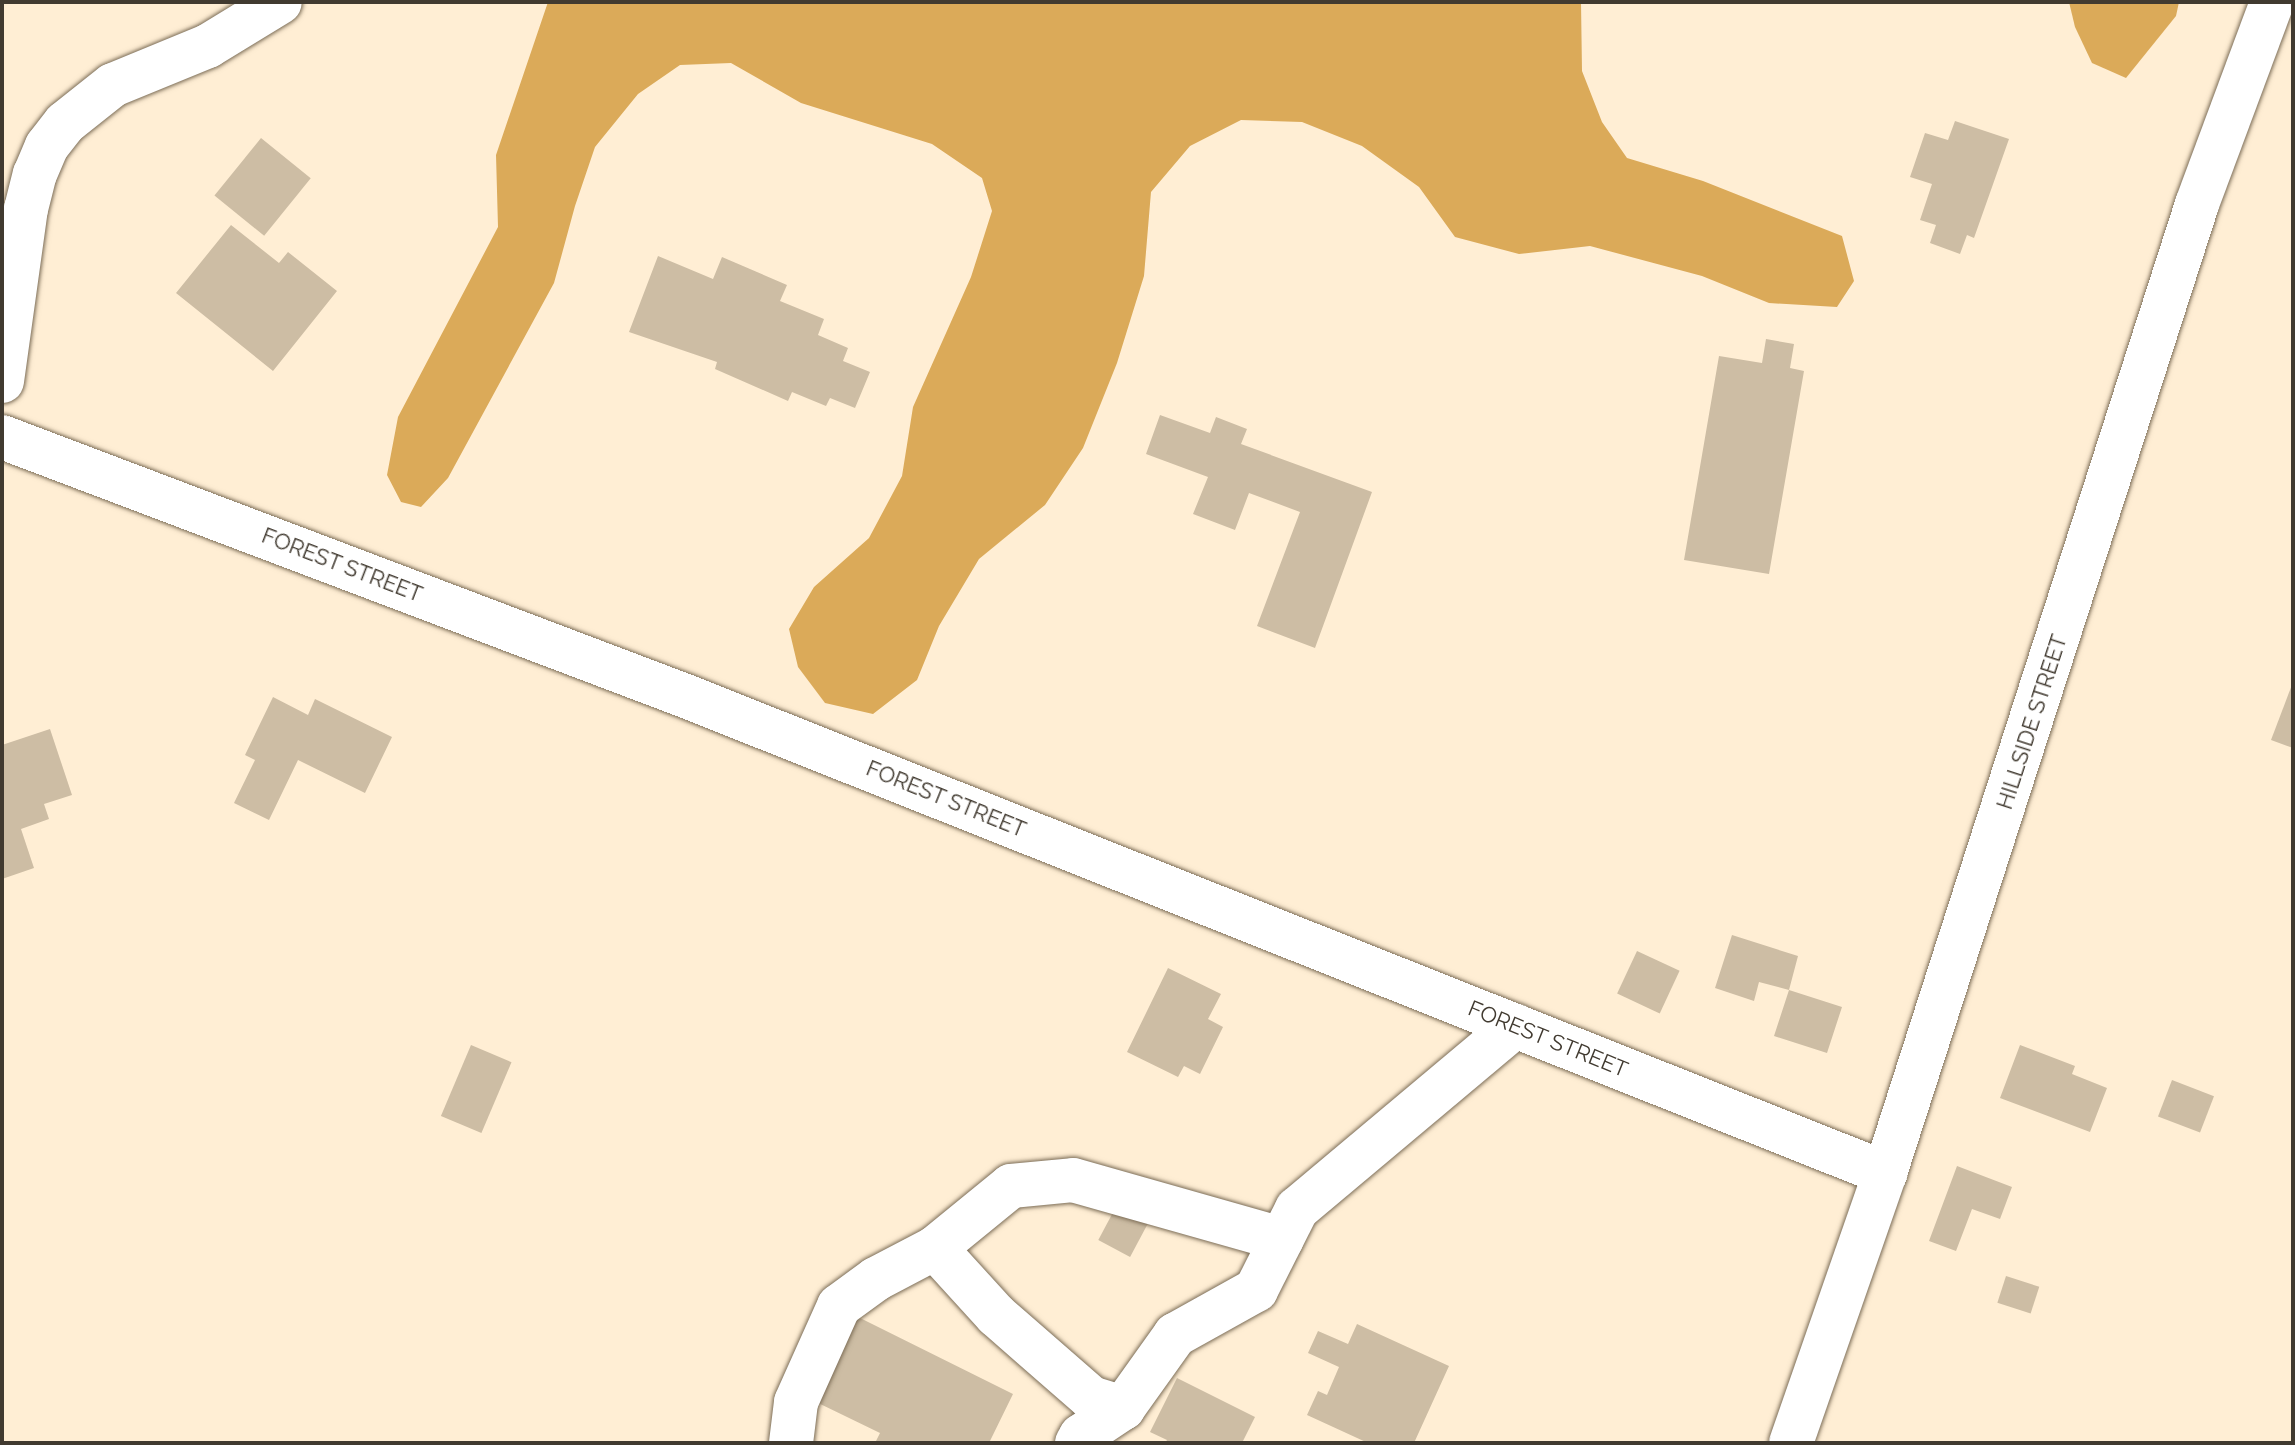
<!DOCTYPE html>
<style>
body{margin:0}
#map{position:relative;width:2295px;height:1445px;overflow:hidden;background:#ffeed4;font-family:Raleway,sans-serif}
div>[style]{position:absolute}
.forest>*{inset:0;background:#dbaa59}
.building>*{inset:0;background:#cdbda4;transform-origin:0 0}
.roads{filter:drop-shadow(0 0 2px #7c6d57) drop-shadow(0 0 2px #7c6d57)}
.minor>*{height:44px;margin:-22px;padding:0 22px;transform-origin:22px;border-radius:22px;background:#fff}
span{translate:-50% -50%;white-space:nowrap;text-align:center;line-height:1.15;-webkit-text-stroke:6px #fff;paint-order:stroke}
.street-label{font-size:22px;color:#413a30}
.frame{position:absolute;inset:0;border:4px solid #413a30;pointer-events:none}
</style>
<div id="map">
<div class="forest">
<i style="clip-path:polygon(548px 2px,1581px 2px,1582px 71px,1602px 122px,1627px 158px,1703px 181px,1842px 236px,1854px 281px,1837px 307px,1769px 303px,1702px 276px,1590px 246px,1519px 254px,1455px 237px,1419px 187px,1362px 146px,1302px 122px,1241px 120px,1190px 146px,1151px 192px,1144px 276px,1117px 363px,1083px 448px,1045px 505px,979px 559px,939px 626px,917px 680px,873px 714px,825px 703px,798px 667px,789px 629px,814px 587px,869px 538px,902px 476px,913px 407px,971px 277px,992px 211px,982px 178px,932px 144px,801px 103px,731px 63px,680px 65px,638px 94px,595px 147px,575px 206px,554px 283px,448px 478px,421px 507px,401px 502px,387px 475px,398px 417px,498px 227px,496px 155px)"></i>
<i style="clip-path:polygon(2069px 2px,2179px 2px,2176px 16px,2126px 78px,2092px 63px,2075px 27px)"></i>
</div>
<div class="building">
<i style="clip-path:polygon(1955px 121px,2009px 139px,1974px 238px,1967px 235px,1960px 254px,1930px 243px,1936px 225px,1920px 220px,1932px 184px,1910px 177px,1925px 133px,1948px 140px)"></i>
<i style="left:261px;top:138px;width:64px;height:74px;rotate:39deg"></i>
<i style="clip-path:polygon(231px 225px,279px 263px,288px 252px,337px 291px,273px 371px,176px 293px)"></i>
<i style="clip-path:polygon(658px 256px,713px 279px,722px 257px,787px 285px,780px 301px,824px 319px,818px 335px,848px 348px,843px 361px,870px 372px,855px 408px,830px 398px,826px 406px,792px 392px,788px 401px,715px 369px,717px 362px,629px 332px)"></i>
<i style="clip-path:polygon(1766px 339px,1794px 344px,1790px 368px,1804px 371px,1769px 574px,1684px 560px,1719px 356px,1762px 363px)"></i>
<i style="clip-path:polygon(1160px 415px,1210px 433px,1216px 417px,1247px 429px,1241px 444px,1372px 492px,1315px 648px,1257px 626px,1300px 512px,1249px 493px,1235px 530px,1193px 514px,1208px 477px,1146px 454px)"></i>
<i style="clip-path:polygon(2293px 682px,2293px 748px,2271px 740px)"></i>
<i style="clip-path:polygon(273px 697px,308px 715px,315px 699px,392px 737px,365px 793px,298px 760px,269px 820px,234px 803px,255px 760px,245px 755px)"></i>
<i style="clip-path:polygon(50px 729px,72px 795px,44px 804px,49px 819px,21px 829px,34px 868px,2px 879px,2px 745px)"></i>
<i style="clip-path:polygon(1732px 935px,1798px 956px,1789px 990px,1842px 1007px,1827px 1053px,1774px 1036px,1789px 990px,1759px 982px,1754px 1001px,1715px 988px)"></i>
<i style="left:1637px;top:951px;width:47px;height:47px;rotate:25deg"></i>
<i style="clip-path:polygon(1168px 968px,1221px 994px,1208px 1019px,1223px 1027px,1200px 1074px,1184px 1066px,1178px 1077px,1127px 1052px)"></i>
<i style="left:471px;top:1045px;width:44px;height:77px;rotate:23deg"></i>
<i style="clip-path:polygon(2020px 1045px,2075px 1066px,2072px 1074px,2107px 1088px,2090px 1132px,2000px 1098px)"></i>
<i style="left:2172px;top:1080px;width:45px;height:39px;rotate:21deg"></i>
<i style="clip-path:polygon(1957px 1166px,2012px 1187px,2000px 1219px,1972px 1209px,1956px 1251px,1929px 1241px)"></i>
<i style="left:1118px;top:1203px;width:36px;height:42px;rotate:28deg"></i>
<i style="left:2006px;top:1276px;width:35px;height:28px;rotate:18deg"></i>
<i style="clip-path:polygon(854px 1315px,1013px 1394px,989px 1443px,875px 1443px,880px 1433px,812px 1400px)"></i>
<i style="clip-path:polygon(1357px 1324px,1449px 1366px,1414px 1443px,1368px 1443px,1307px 1415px,1318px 1391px,1327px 1395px,1339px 1367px,1308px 1353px,1318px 1331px,1348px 1344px)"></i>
<i style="clip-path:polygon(1177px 1378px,1255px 1417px,1242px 1443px,1165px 1443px,1167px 1440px,1150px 1432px)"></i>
</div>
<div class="roads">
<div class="minor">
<i style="left:2px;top:381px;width:174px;rotate:-82.1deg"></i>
<i style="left:26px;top:209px;width:36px;rotate:-76deg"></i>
<i style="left:35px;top:174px;width:30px;rotate:-67deg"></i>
<i style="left:47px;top:146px;width:29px;rotate:-52deg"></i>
<i style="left:65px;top:123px;width:61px;rotate:-38.4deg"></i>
<i style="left:113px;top:85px;width:103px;rotate:-22.3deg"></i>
<i style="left:208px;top:46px;width:84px;rotate:-31.4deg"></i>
<i style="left:2px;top:437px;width:728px;rotate:20.75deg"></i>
<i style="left:683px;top:695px;width:1294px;rotate:21.69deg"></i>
<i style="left:935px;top:1248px;width:98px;rotate:-39.2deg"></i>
<i style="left:1011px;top:1186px;width:62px;rotate:-5.5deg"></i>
<i style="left:1073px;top:1180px;width:217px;rotate:15.8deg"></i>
<i style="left:791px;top:1443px;width:41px;rotate:-83deg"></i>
<i style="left:796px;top:1402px;width:105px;rotate:-65.9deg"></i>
<i style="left:839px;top:1306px;width:46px;rotate:-36.1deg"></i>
<i style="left:876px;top:1279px;width:67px;rotate:-27.7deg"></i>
<i style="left:935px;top:1248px;width:91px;rotate:47.7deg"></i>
<i style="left:996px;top:1315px;width:126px;rotate:41.1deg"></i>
<i style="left:1091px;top:1398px;width:34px;rotate:17deg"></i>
<i style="left:1077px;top:1443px;width:8px;rotate:-60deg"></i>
<i style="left:1081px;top:1436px;width:50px;rotate:-33.7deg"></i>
<i style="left:1123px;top:1408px;width:90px;rotate:-54.5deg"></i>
<i style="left:1175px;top:1335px;width:93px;rotate:-29.1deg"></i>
<i style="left:1256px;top:1290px;width:91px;rotate:-63.2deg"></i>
<i style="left:1297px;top:1209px;width:285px;rotate:-40deg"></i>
<i style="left:1791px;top:1443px;width:286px;rotate:-70.8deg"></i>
<i style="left:1885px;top:1173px;width:1018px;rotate:-72.15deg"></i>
<i style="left:2197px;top:204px;width:215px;rotate:-69.6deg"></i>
</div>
</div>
<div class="street-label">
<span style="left:342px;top:565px;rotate:21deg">FOREST STREET</span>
<span style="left:2032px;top:722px;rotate:-72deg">HILLSIDE STREET</span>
<span style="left:946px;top:799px;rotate:22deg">FOREST STREET</span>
<span style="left:1548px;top:1039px;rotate:22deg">FOREST STREET</span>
</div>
<div class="frame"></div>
</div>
